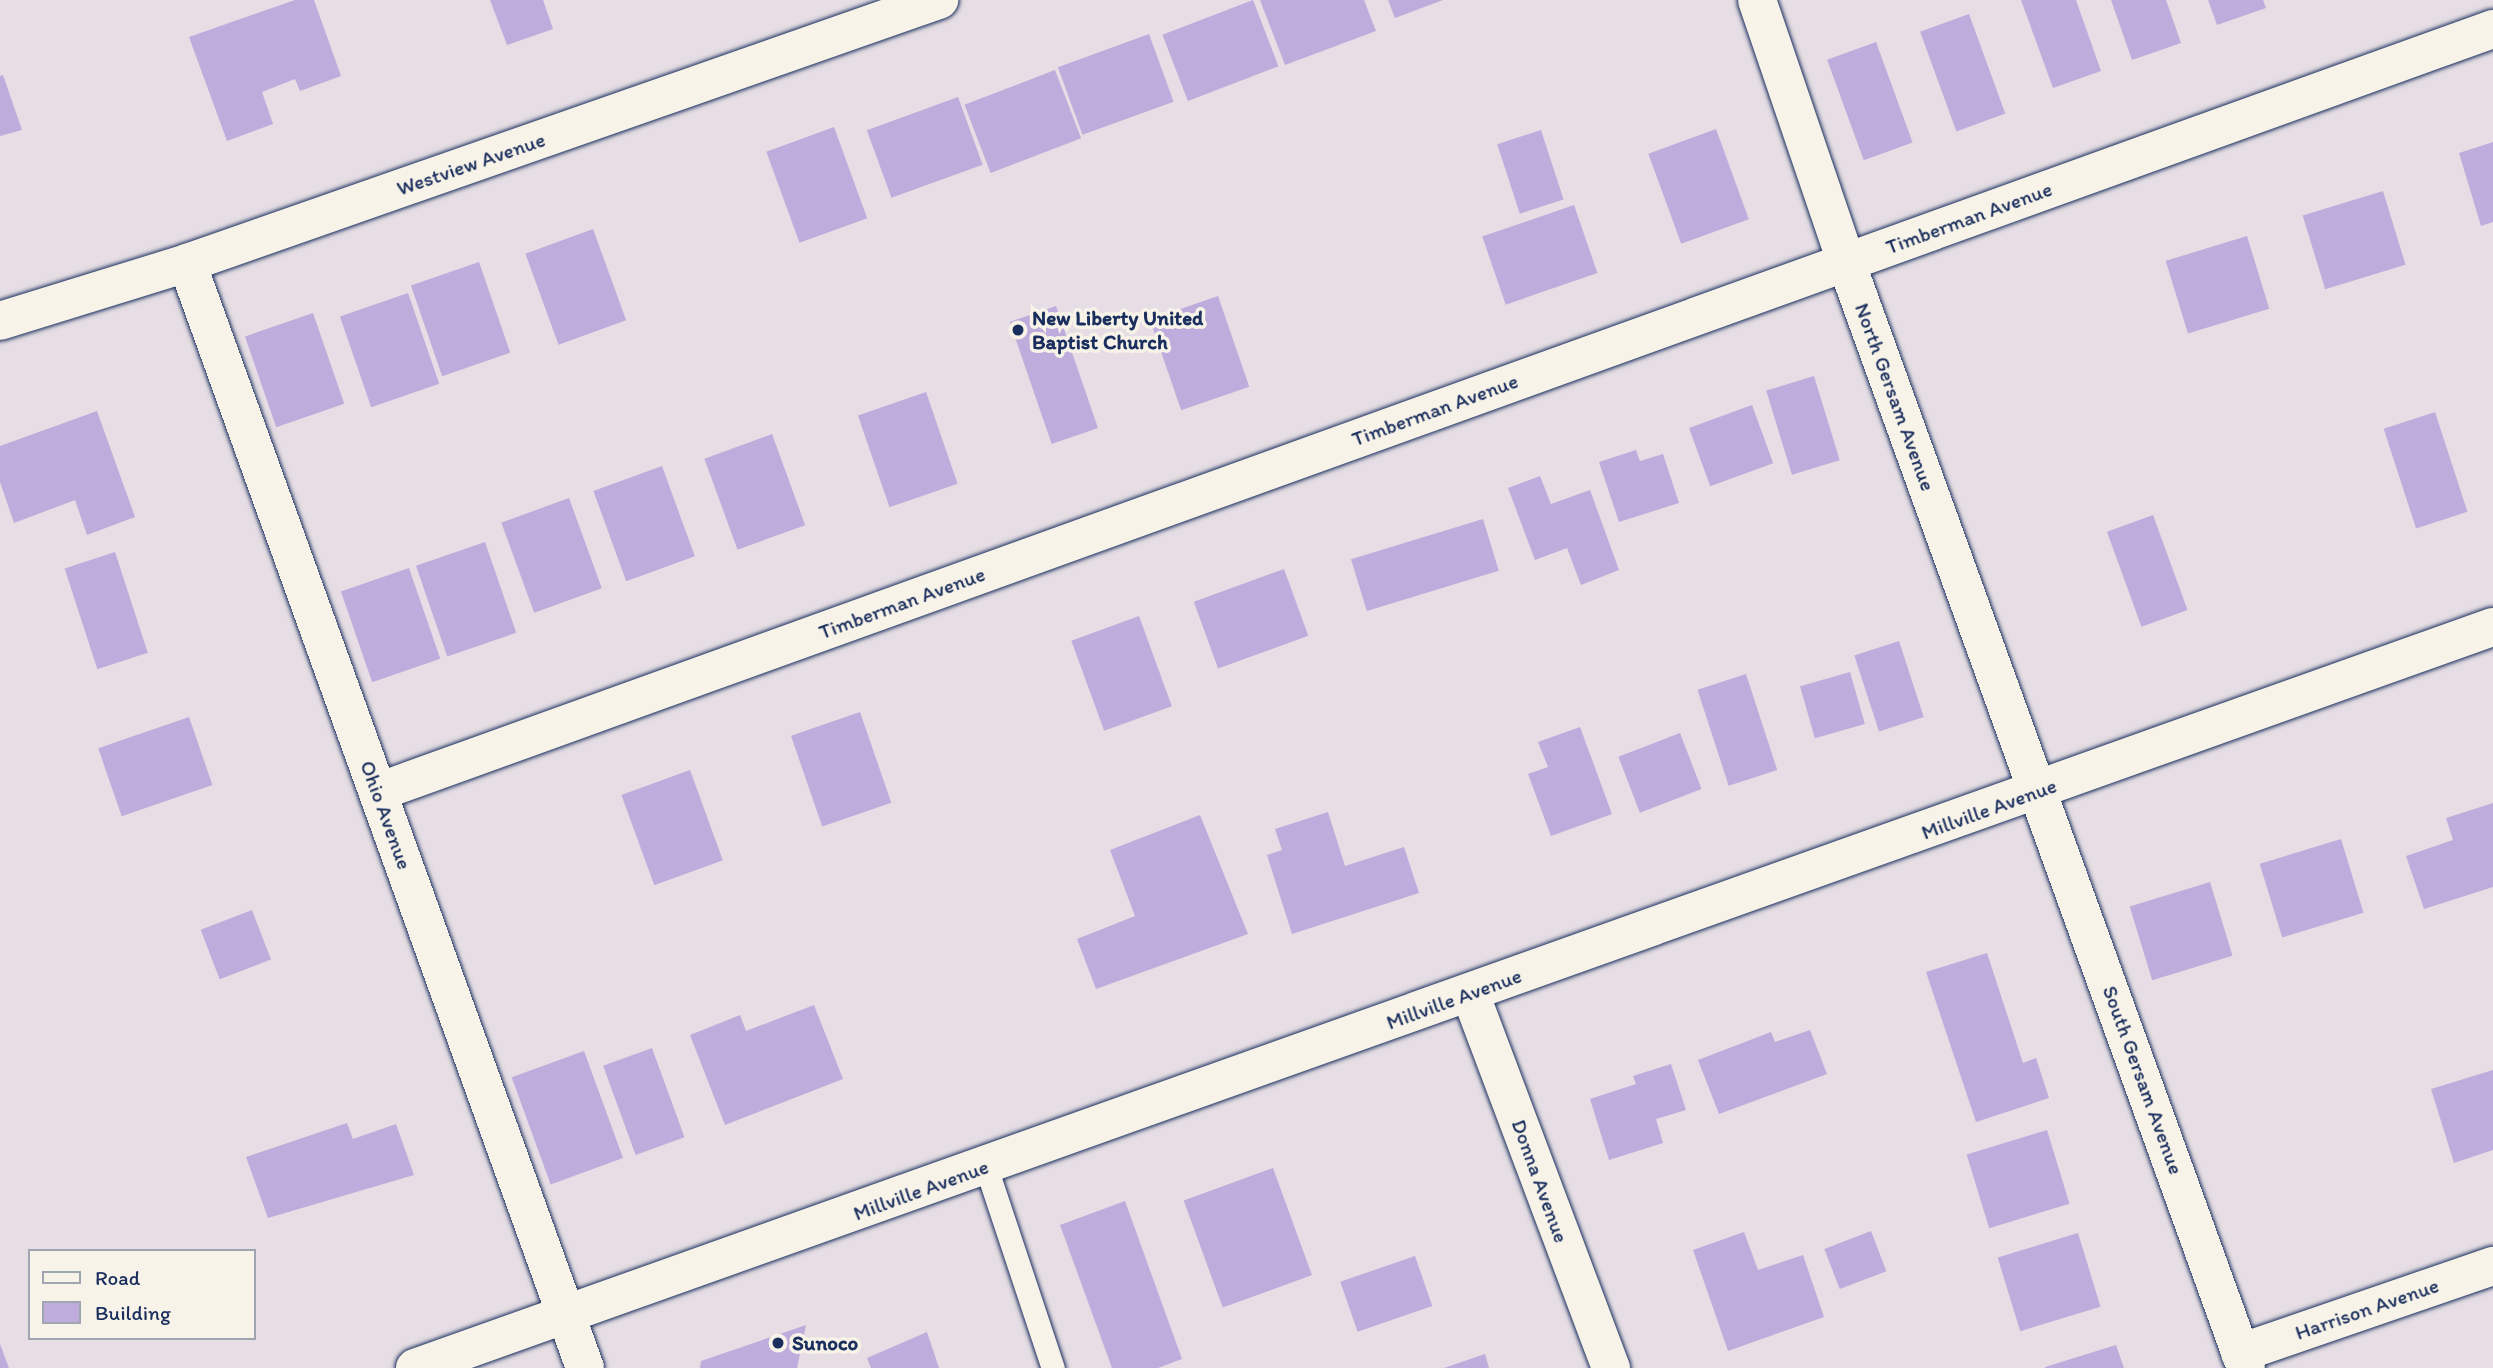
<!DOCTYPE html>
<style>
body{margin:0}
#map{position:relative;width:2493px;height:1368px;overflow:hidden;background:#e6dee4;font-family:Itim,sans-serif}
div>[style]{position:absolute}
.building>*{inset:0;background:#beacdc;transform-origin:0 0}
.roads{filter:drop-shadow(0 0 2px #1b2f5e) drop-shadow(0 0 2px #1b2f5e)}
.lane>*{height:23px;margin:-11.5px;padding:0 11.5px;transform-origin:11.5px;border-radius:11.5px;background:#f7f3e8}
.street>*{height:38px;margin:-19px;padding:0 19px;transform-origin:19px;border-radius:19px;background:#f7f3e8}
.secondary>*{height:38px;margin:-19px;padding:0 19px;transform-origin:19px;border-radius:19px;background:#f7f3e8}
.dots>*{width:19px;height:19px;translate:-50% -50%;box-sizing:border-box;border:4px solid #f7f3e8;border-radius:50%}
span{translate:-50% -50%;white-space:nowrap;text-align:center;line-height:1.15;-webkit-text-stroke:7px #f7f3e8;paint-order:stroke}
.street-label{font-size:21px;color:#1b2f5e}
.poi-label{font-size:21px;color:#1b2f5e;font-weight:700}
.left{translate:0 -50%;text-align:left}
.legend{position:absolute;left:28px;top:1249px;width:228px;height:91px;box-sizing:border-box;background:#f7f3e8;border:2px solid #9fa5b1;margin:0;padding:9px 12px;list-style:none;font-size:21px;color:#1b2f5e}
.legend li{display:flex;align-items:center;gap:14px;height:35px}
.legend b{width:35px;border:2px solid #9fa5b1}
</style>
<div id="map">
<div class="building">
<i style="clip-path:polygon(295px 0,314px 0,341px 76px,300px 91px,295px 79px,262px 92px,273px 124px,227px 141px,189px 37px)"></i>
<i style="clip-path:polygon(490px 0,543px 0,553px 29px,507px 45px)"></i>
<i style="left:1253px;top:0;width:71px;height:97px;rotate:69deg"></i>
<i style="clip-path:polygon(1260px 0,1364px 0,1376px 31px,1285px 65px)"></i>
<i style="clip-path:polygon(1388px 0,1443px 0,1395px 18px)"></i>
<i style="clip-path:polygon(2021px 0,2076px 0,2101px 71px,2053px 88px)"></i>
<i style="clip-path:polygon(2111px 0,2166px 0,2181px 43px,2132px 60px)"></i>
<i style="clip-path:polygon(2208px 0,2263px 0,2266px 8px,2217px 25px)"></i>
<i style="left:1969px;top:14px;width:106px;height:52px;rotate:70deg"></i>
<i style="left:1149px;top:34px;width:72px;height:97px;rotate:70deg"></i>
<i style="left:1876px;top:42px;width:107px;height:52px;rotate:70deg"></i>
<i style="left:1055px;top:70px;width:73px;height:97px;rotate:69deg"></i>
<i style="clip-path:polygon(3px 75px,22px 130px,0 136px,0 76px)"></i>
<i style="left:958px;top:97px;width:72px;height:97px;rotate:70deg"></i>
<i style="left:834px;top:127px;width:97px;height:72px;rotate:70deg"></i>
<i style="left:1716px;top:129px;width:96px;height:72px;rotate:70deg"></i>
<i style="left:1541px;top:130px;width:73px;height:46px;rotate:72deg"></i>
<i style="clip-path:polygon(2493px 142px,2493px 222px,2481px 226px,2459px 153px)"></i>
<i style="left:2383px;top:191px;width:77px;height:84px;rotate:73deg"></i>
<i style="left:1574px;top:205px;width:72px;height:97px;rotate:71deg"></i>
<i style="left:593px;top:229px;width:97px;height:72px;rotate:70deg"></i>
<i style="left:2247px;top:236px;width:76px;height:85px;rotate:73deg"></i>
<i style="left:479px;top:262px;width:96px;height:72px;rotate:71deg"></i>
<i style="left:408px;top:293px;width:96px;height:72px;rotate:71deg"></i>
<i style="left:1218px;top:296px;width:96px;height:72px;rotate:71deg"></i>
<i style="left:1056px;top:306px;width:129px;height:49px;rotate:71deg"></i>
<i style="left:313px;top:313px;width:96px;height:72px;rotate:71deg"></i>
<i style="left:1814px;top:376px;width:88px;height:50px;rotate:73deg"></i>
<i style="left:926px;top:392px;width:97px;height:72px;rotate:71deg"></i>
<i style="left:1752px;top:405px;width:62px;height:67px;rotate:70deg"></i>
<i style="clip-path:polygon(97px 411px,135px 517px,87px 535px,75px 500px,14px 523px,0 482px,0 446px)"></i>
<i style="left:2435px;top:412px;width:105px;height:54px;rotate:72deg"></i>
<i style="left:772px;top:434px;width:97px;height:72px;rotate:70deg"></i>
<i style="clip-path:polygon(1636px 450px,1640px 461px,1663px 454px,1679px 503px,1619px 522px,1599px 462px)"></i>
<i style="left:662px;top:466px;width:96px;height:73px;rotate:70deg"></i>
<i style="clip-path:polygon(1540px 476px,1551px 504px,1590px 490px,1619px 570px,1581px 585px,1567px 548px,1535px 560px,1508px 488px)"></i>
<i style="left:569px;top:498px;width:96px;height:72px;rotate:70deg"></i>
<i style="left:2153px;top:515px;width:101px;height:49px;rotate:70deg"></i>
<i style="left:1483px;top:519px;width:54px;height:138px;rotate:73deg"></i>
<i style="left:485px;top:542px;width:96px;height:73px;rotate:71deg"></i>
<i style="left:115px;top:552px;width:106px;height:53px;rotate:72deg"></i>
<i style="left:409px;top:568px;width:96px;height:72px;rotate:71deg"></i>
<i style="left:1284px;top:569px;width:71px;height:96px;rotate:70deg"></i>
<i style="left:1139px;top:616px;width:96px;height:72px;rotate:70deg"></i>
<i style="left:1899px;top:641px;width:80px;height:47px;rotate:72deg"></i>
<i style="left:1850px;top:672px;width:54px;height:52px;rotate:74deg"></i>
<i style="left:1746px;top:674px;width:101px;height:51px;rotate:72deg"></i>
<i style="left:860px;top:712px;width:96px;height:73px;rotate:71deg"></i>
<i style="left:189px;top:717px;width:72px;height:96px;rotate:71deg"></i>
<i style="clip-path:polygon(1580px 727px,1612px 814px,1551px 836px,1528px 774px,1548px 767px,1538px 742px)"></i>
<i style="left:1680px;top:733px;width:60px;height:66px;rotate:69deg"></i>
<i style="left:690px;top:770px;width:96px;height:73px;rotate:70deg"></i>
<i style="clip-path:polygon(2493px 803px,2493px 887px,2424px 909px,2406px 856px,2453px 840px,2446px 818px)"></i>
<i style="clip-path:polygon(1328px 812px,1345px 866px,1404px 847px,1419px 893px,1292px 934px,1267px 855px,1282px 850px,1275px 829px)"></i>
<i style="clip-path:polygon(1200px 815px,1248px 934px,1096px 989px,1077px 939px,1135px 916px,1110px 850px)"></i>
<i style="left:2341px;top:839px;width:77px;height:85px;rotate:73deg"></i>
<i style="left:2210px;top:882px;width:77px;height:84px;rotate:73deg"></i>
<i style="left:252px;top:910px;width:53px;height:55px;rotate:69deg"></i>
<i style="clip-path:polygon(1987px 953px,2023px 1063px,2036px 1058px,2049px 1098px,1976px 1122px,1926px 972px)"></i>
<i style="clip-path:polygon(814px 1005px,843px 1079px,725px 1125px,690px 1035px,740px 1015px,746px 1031px)"></i>
<i style="clip-path:polygon(1810px 1030px,1827px 1074px,1719px 1114px,1698px 1060px,1771px 1032px,1775px 1042px)"></i>
<i style="left:652px;top:1048px;width:95px;height:52px;rotate:70deg"></i>
<i style="left:584px;top:1051px;width:114px;height:77px;rotate:70deg"></i>
<i style="clip-path:polygon(1671px 1064px,1686px 1110px,1656px 1119px,1663px 1143px,1609px 1160px,1590px 1099px,1636px 1084px,1633px 1076px)"></i>
<i style="clip-path:polygon(2493px 1070px,2493px 1150px,2454px 1163px,2431px 1089px)"></i>
<i style="clip-path:polygon(347px 1123px,353px 1139px,396px 1124px,414px 1175px,268px 1218px,246px 1157px)"></i>
<i style="left:2047px;top:1130px;width:77px;height:84px;rotate:73deg"></i>
<i style="left:1273px;top:1168px;width:114px;height:95px;rotate:70deg"></i>
<i style="clip-path:polygon(1125px 1201px,1182px 1359px,1158px 1368px,1112px 1368px,1060px 1225px)"></i>
<i style="left:1871px;top:1231px;width:43px;height:50px;rotate:69deg"></i>
<i style="clip-path:polygon(1744px 1232px,1758px 1270px,1803px 1255px,1824px 1317px,1728px 1351px,1693px 1250px)"></i>
<i style="left:2078px;top:1233px;width:77px;height:84px;rotate:73deg"></i>
<i style="left:1415px;top:1256px;width:53px;height:79px;rotate:71deg"></i>
<i style="clip-path:polygon(806px 1325px,797px 1368px,700px 1368px,701px 1361px)"></i>
<i style="clip-path:polygon(927px 1332px,939px 1368px,871px 1368px,867px 1358px)"></i>
<i style="clip-path:polygon(0 1345px,0 1344px,9px 1368px,0 1368px)"></i>
<i style="clip-path:polygon(2116px 1345px,2124px 1368px,2045px 1368px,2045px 1367px)"></i>
<i style="clip-path:polygon(1485px 1354px,1489px 1368px,1444px 1368px)"></i>
</div>
<div class="roads">
<div class="lane">
<i style="left:986px;top:1167px;width:212px;rotate:71.6deg"></i>
</div>
<div class="street">
<i style="left:1757px;top:0;width:277px;rotate:71.2deg"></i>
<i style="left:1846px;top:262px;width:1176px;rotate:70.12deg"></i>
<i style="left:187px;top:263px;width:1174px;rotate:70.19deg"></i>
<i style="left:0;top:321px;width:196px;rotate:-17.2deg"></i>
<i style="left:187px;top:263px;width:797px;rotate:-19.28deg"></i>
<i style="left:378px;top:792px;width:2248px;rotate:-19.84deg"></i>
<i style="left:1470px;top:993px;width:401px;rotate:69.4deg"></i>
<i style="left:2240px;top:1353px;width:268px;rotate:-19deg"></i>
</div>
<div class="secondary">
<i style="left:415px;top:1368px;width:2206px;rotate:-19.63deg"></i>
</div>
</div>
<div class="dots">
<i style="left:1018px;top:330px;background:#1b2f5e"></i>
<i style="left:778px;top:1343px;background:#1b2f5e"></i>
</div>
<div class="street-label">
<span style="left:471px;top:164px;rotate:-19deg">Westview Avenue</span>
<span style="left:1969px;top:218px;rotate:-20deg">Timberman Avenue</span>
<span style="left:1895px;top:397px;rotate:70deg">North Gersam Avenue</span>
<span style="left:1435px;top:410px;rotate:-20deg">Timberman Avenue</span>
<span style="left:902px;top:603px;rotate:-20deg">Timberman Avenue</span>
<span style="left:1989px;top:809px;rotate:-20deg">Millville Avenue</span>
<span style="left:386px;top:815px;rotate:70deg">Ohio Avenue</span>
<span style="left:1454px;top:999px;rotate:-20deg">Millville Avenue</span>
<span style="left:2143px;top:1080px;rotate:70deg">South Gersam Avenue</span>
<span style="left:1540px;top:1181px;rotate:70deg">Donna Avenue</span>
<span style="left:921px;top:1190px;rotate:-20deg">Millville Avenue</span>
<span style="left:2367px;top:1309px;rotate:-19deg">Harrison Avenue</span>
</div>
<div class="poi-label">
<span class="left" style="left:1032px;top:330px">New Liberty United<br>Baptist Church</span>
<span class="left" style="left:792px;top:1343px">Sunoco</span>
</div>
<ul class="legend">
<li><b style="height:9px;background:#f7f3e8"></b>Road</li>
<li><b style="height:19px;background:#beacdc"></b>Building</li>
</ul>
</div>
